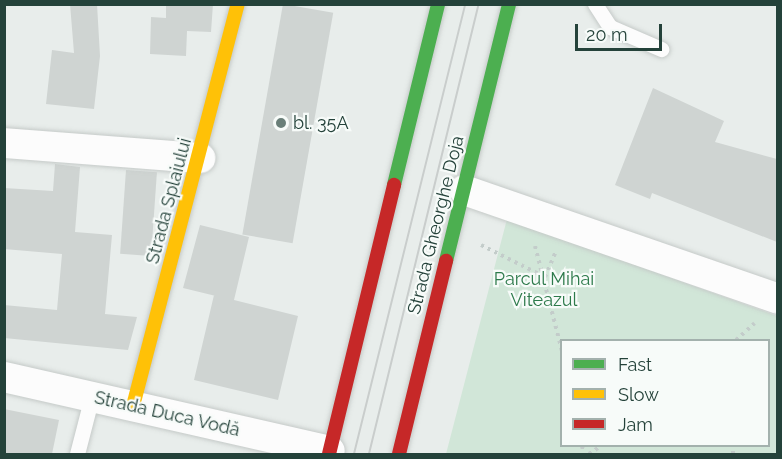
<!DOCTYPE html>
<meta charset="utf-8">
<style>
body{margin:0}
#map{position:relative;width:782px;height:459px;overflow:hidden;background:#e8edeb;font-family:Raleway,sans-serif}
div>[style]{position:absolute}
.green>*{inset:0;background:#d1e6d8}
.building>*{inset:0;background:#cfd4d2;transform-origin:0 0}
.path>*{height:4px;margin-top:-2px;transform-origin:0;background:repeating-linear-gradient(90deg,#c3ccca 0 3px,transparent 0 7.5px)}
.roads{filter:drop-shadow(0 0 2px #c5cac8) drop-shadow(0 0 2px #c5cac8)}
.lane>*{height:15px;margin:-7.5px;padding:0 7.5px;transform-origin:7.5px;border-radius:7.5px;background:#fcfcfc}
.street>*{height:30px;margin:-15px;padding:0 15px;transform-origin:15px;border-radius:15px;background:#fcfcfc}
.fast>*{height:14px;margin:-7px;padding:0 7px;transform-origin:7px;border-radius:7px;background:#4caf50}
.slow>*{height:14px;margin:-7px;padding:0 7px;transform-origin:7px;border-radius:7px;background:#ffc107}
.jam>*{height:14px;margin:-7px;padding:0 7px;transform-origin:7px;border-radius:7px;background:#c62828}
.tram>*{height:1.5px;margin:-0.75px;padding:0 0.75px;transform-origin:0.75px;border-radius:0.75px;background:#c9cdcc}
.dots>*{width:16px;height:16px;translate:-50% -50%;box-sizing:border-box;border:3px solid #f7fbf9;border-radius:50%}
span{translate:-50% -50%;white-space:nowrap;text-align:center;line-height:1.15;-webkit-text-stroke:4.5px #f7fbf9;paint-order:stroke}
.poi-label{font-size:18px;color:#24423a}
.left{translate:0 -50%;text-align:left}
.street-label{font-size:18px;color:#24423a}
.park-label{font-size:18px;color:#2d7a4b}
.frame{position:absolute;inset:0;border:6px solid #24423a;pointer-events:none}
.legend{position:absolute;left:560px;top:339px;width:210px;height:108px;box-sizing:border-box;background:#f7fbf9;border:2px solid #a3b1ad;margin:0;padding:8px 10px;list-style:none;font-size:18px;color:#24423a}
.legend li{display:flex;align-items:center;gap:12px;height:30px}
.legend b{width:30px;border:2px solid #a3b1ad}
.scale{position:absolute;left:575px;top:24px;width:87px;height:27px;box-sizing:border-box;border:3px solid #24423a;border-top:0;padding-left:8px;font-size:18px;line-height:21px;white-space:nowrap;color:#24423a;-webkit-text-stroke:4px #f7fbf9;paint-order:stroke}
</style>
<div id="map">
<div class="green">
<i style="clip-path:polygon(evenodd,507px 219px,777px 316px,777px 454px,446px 454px,507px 219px,562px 340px,768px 340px,768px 446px,562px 446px,562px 340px)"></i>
</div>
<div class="building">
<i style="clip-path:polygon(70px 4px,97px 4px,100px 56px,94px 109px,46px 104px,52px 50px,74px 53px)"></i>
<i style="clip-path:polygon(166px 4px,213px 4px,211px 32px,187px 31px,186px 56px,150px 54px,151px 17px,166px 18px)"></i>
<i style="left:283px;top:4px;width:51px;height:234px;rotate:10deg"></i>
<i style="clip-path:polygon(653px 88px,724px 121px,715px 142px,777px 159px,777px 242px,652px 193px,650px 199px,615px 185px)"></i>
<i style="clip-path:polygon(55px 164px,80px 167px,75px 232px,112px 235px,105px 314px,137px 317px,128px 350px,4px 338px,4px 305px,57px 310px,62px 254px,4px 249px,4px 188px,53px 191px)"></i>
<i style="left:126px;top:170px;width:31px;height:84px;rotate:4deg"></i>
<i style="clip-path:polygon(200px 225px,249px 237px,234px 300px,298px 316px,278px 400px,194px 380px,214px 295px,220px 297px,183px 288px)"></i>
<i style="clip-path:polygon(4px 409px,59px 420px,52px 454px,4px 454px)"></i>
</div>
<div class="path">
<i style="left:481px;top:245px;width:72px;rotate:26.6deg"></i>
<i style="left:545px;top:277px;width:26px;rotate:-67deg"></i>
<i style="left:535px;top:246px;width:108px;rotate:75.6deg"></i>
<i style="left:736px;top:340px;width:25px;rotate:-42deg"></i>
<i style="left:582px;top:446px;width:8px;rotate:76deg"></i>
<i style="left:589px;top:454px;width:14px;rotate:-34deg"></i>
<i style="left:733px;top:454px;width:8px;rotate:-90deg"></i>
</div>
<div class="roads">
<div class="lane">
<i style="left:595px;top:4px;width:27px;rotate:57deg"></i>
<i style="left:610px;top:27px;width:56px;rotate:23.3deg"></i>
<i style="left:77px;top:454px;width:60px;rotate:-75.5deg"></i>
</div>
<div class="street">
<i style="left:4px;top:143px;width:197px;rotate:4.4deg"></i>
<i style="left:464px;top:190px;width:332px;rotate:19.1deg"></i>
<i style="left:4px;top:377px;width:334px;rotate:12.8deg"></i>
</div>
<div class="fast">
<i style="left:394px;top:185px;width:186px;rotate:-76.3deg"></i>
<i style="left:446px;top:261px;width:265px;rotate:-76.2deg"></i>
</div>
<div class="slow">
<i style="left:133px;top:406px;width:415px;rotate:-75.4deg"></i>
</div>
<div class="jam">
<i style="left:329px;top:454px;width:277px;rotate:-76.4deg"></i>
<i style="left:399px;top:454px;width:199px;rotate:-76.3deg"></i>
</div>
</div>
<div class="tram">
<i style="left:354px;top:454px;width:463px;rotate:-76.1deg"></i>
<i style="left:369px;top:454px;width:463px;rotate:-76.3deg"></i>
</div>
<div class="dots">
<i style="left:281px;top:123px;background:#697e78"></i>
</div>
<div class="poi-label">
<span class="left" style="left:293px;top:123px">bl. 35A</span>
</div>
<div class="street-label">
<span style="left:169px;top:201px;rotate:-75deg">Strada Splaiului</span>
<span style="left:436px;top:225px;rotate:-76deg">Strada Gheorghe Doja</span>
<span style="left:167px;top:414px;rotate:13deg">Strada Duca Vodă</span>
</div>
<div class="park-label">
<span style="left:544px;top:290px">Parcul Mihai<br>Viteazul</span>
</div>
<div class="frame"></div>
<ul class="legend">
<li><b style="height:8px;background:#4caf50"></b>Fast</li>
<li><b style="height:8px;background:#ffc107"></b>Slow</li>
<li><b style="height:8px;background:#c62828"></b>Jam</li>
</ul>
<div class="scale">20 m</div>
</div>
